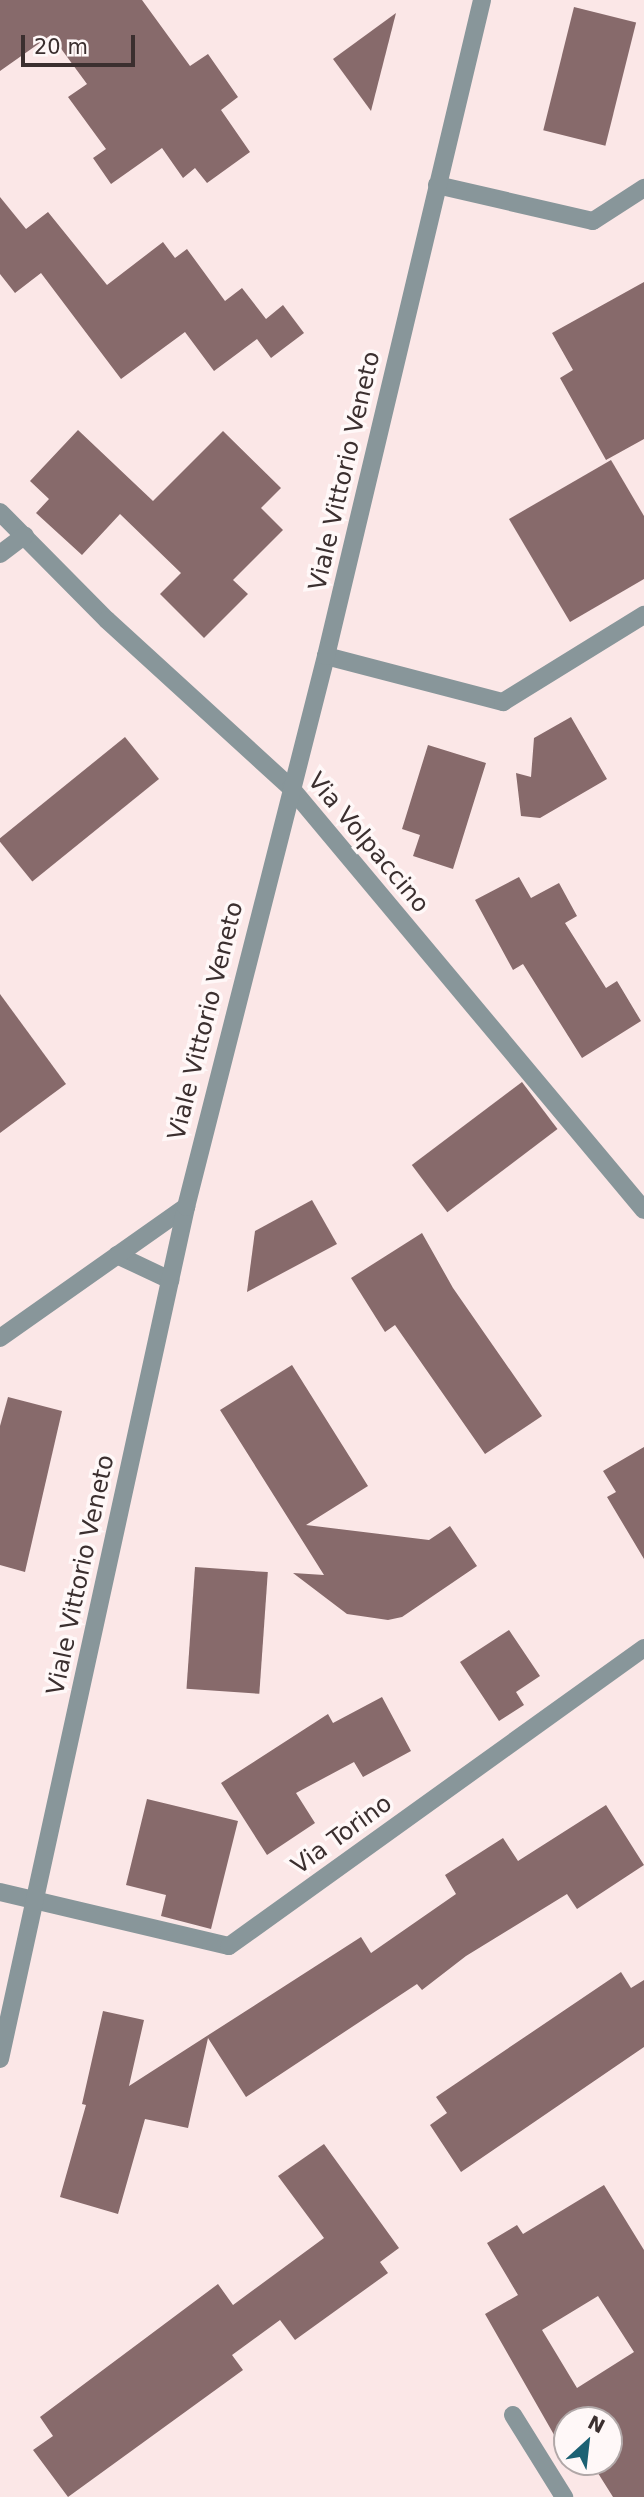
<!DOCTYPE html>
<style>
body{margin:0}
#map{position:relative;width:644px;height:2497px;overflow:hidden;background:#fbe7e7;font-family:"DejaVu Sans",sans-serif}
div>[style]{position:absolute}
.building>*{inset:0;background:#876a6b;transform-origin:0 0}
.minor>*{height:18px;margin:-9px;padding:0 9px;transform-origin:9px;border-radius:9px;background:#88969a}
span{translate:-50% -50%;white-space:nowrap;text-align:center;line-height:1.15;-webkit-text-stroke:7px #fff8f8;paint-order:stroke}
.street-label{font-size:24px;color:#3b2f2f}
.north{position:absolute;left:553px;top:2406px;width:70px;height:70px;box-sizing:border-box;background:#fff8f8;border:2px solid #b1a8a8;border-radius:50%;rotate:27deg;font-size:19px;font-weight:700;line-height:28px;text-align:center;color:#3b2f2f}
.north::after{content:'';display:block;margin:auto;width:24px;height:32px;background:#1c6173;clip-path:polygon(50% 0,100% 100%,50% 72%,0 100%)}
.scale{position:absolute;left:21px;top:35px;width:114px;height:32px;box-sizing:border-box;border:4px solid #3b2f2f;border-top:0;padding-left:9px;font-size:21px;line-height:24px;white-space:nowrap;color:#3b2f2f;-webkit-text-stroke:5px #fff8f8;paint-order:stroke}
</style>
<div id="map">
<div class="building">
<i style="clip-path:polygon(0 0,142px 0,190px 66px,208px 54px,238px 97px,221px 110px,250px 152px,207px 183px,195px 168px,183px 178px,162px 148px,111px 184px,93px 158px,106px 149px,68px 97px,87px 84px,51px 35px,0 71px)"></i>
<i style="left:574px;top:7px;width:64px;height:127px;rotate:14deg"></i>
<i style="clip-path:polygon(396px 13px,371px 111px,333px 59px)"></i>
<i style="clip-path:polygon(0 197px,26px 229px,48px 212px,107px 285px,163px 242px,175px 258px,187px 249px,225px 301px,242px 288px,266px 319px,283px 305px,304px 333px,271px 358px,257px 339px,214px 371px,185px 332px,121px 379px,41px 273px,15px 293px,0 274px)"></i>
<i style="clip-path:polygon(644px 282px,644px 439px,606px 460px,560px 378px,573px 370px,552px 333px)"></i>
<i style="clip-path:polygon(78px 430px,153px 501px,223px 431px,281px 488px,261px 508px,283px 530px,233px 580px,248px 594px,204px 638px,160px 594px,181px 573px,120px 514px,82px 555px,36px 513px,49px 499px,30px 481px)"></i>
<i style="clip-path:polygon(611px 460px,644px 516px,644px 579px,570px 622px,509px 519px)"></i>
<i style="clip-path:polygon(571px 717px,607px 779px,540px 818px,521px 816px,516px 773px,531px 777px,534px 738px)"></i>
<i style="left:125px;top:737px;width:54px;height:163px;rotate:51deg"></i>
<i style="clip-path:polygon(428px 745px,486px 763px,453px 869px,413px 856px,420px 835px,402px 829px)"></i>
<i style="clip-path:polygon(519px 877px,531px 898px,559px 883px,577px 916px,565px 923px,606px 988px,617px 981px,641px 1021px,582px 1058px,523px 964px,513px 970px,475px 900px)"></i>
<i style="clip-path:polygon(0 994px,66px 1084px,0 1133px)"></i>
<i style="left:522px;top:1082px;width:59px;height:138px;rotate:53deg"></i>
<i style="clip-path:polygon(312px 1200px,337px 1244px,247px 1292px,255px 1231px)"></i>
<i style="clip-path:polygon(422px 1233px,453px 1288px,542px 1416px,485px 1454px,395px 1325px,385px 1332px,351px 1278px)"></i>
<i style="clip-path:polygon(292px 1365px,368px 1486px,306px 1525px,429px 1540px,450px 1526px,477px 1566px,402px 1617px,388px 1620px,347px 1614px,293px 1573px,324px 1575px,220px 1410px)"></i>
<i style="clip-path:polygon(8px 1397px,62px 1411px,25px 1572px,0 1565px,0 1426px)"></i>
<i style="clip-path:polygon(644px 1447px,644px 1559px,607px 1497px,616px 1492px,603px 1471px)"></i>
<i style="left:195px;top:1567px;width:73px;height:122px;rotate:4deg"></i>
<i style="clip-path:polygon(509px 1630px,540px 1676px,516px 1692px,524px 1705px,499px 1721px,460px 1662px)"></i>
<i style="clip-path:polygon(382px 1697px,411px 1751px,363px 1777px,354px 1762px,296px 1793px,315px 1823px,267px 1855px,221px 1783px,328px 1714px,333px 1723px)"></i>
<i style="clip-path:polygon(147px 1799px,238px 1821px,211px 1929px,161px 1916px,166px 1895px,126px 1885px)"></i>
<i style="clip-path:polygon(606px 1805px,644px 1865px,577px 1909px,567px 1894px,466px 1956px,422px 1990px,417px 1984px,246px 2097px,208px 2038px,188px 2128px,145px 2119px,118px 2214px,60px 2197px,86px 2105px,82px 2104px,103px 2011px,144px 2020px,129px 2086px,361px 1937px,371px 1953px,456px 1894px,445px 1875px,503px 1838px,518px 1861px)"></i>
<i style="clip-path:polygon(621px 1972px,631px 1988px,644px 1980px,644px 2047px,461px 2172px,430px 2125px,447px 2113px,436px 2097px)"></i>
<i style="clip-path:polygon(324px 2144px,399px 2248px,380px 2262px,388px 2273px,295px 2340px,280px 2320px,232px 2355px,243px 2370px,68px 2497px,33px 2450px,53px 2436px,40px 2417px,218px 2284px,233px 2305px,324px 2238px,278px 2176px)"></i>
<i style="clip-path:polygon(evenodd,604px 2185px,644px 2250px,644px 2497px,613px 2497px,591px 2462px,609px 2462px,609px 2420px,567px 2420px,567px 2444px,561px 2447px,485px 2314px,518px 2295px,487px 2243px,517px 2225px,523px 2234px,604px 2185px,598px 2296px,634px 2352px,577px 2388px,542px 2330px,598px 2296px)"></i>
</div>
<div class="minor">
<i style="left:437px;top:185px;width:160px;rotate:13deg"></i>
<i style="left:593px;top:221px;width:61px;rotate:-32.9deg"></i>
<i style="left:0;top:512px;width:152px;rotate:45.3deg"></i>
<i style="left:107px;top:620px;width:249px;rotate:42.4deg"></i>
<i style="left:291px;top:788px;width:550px;rotate:50.09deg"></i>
<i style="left:0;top:554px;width:31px;rotate:-37deg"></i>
<i style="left:326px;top:656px;width:183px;rotate:14.6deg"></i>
<i style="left:503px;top:702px;width:166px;rotate:-31.7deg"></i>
<i style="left:117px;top:1255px;width:59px;rotate:25.3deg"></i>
<i style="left:0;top:1338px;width:228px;rotate:-35.2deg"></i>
<i style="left:0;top:1892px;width:235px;rotate:13.3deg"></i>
<i style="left:229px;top:1946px;width:511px;rotate:-35.68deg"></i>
<i style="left:0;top:2059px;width:872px;rotate:-77.68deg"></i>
<i style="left:186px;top:1207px;width:569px;rotate:-75.74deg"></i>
<i style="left:326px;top:656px;width:674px;rotate:-76.62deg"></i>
<i style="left:513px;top:2415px;width:97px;rotate:58.1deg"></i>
</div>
<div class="street-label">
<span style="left:345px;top:471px;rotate:-77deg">Viale Vittorio Veneto</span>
<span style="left:368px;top:843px;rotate:50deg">Via Volpaccino</span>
<span style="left:206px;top:1021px;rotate:-76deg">Viale Vittorio Veneto</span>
<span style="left:81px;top:1575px;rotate:-78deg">Viale Vittorio Veneto</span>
<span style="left:342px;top:1835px;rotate:-36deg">Via Torino</span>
</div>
<div class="north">N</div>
<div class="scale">20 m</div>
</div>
